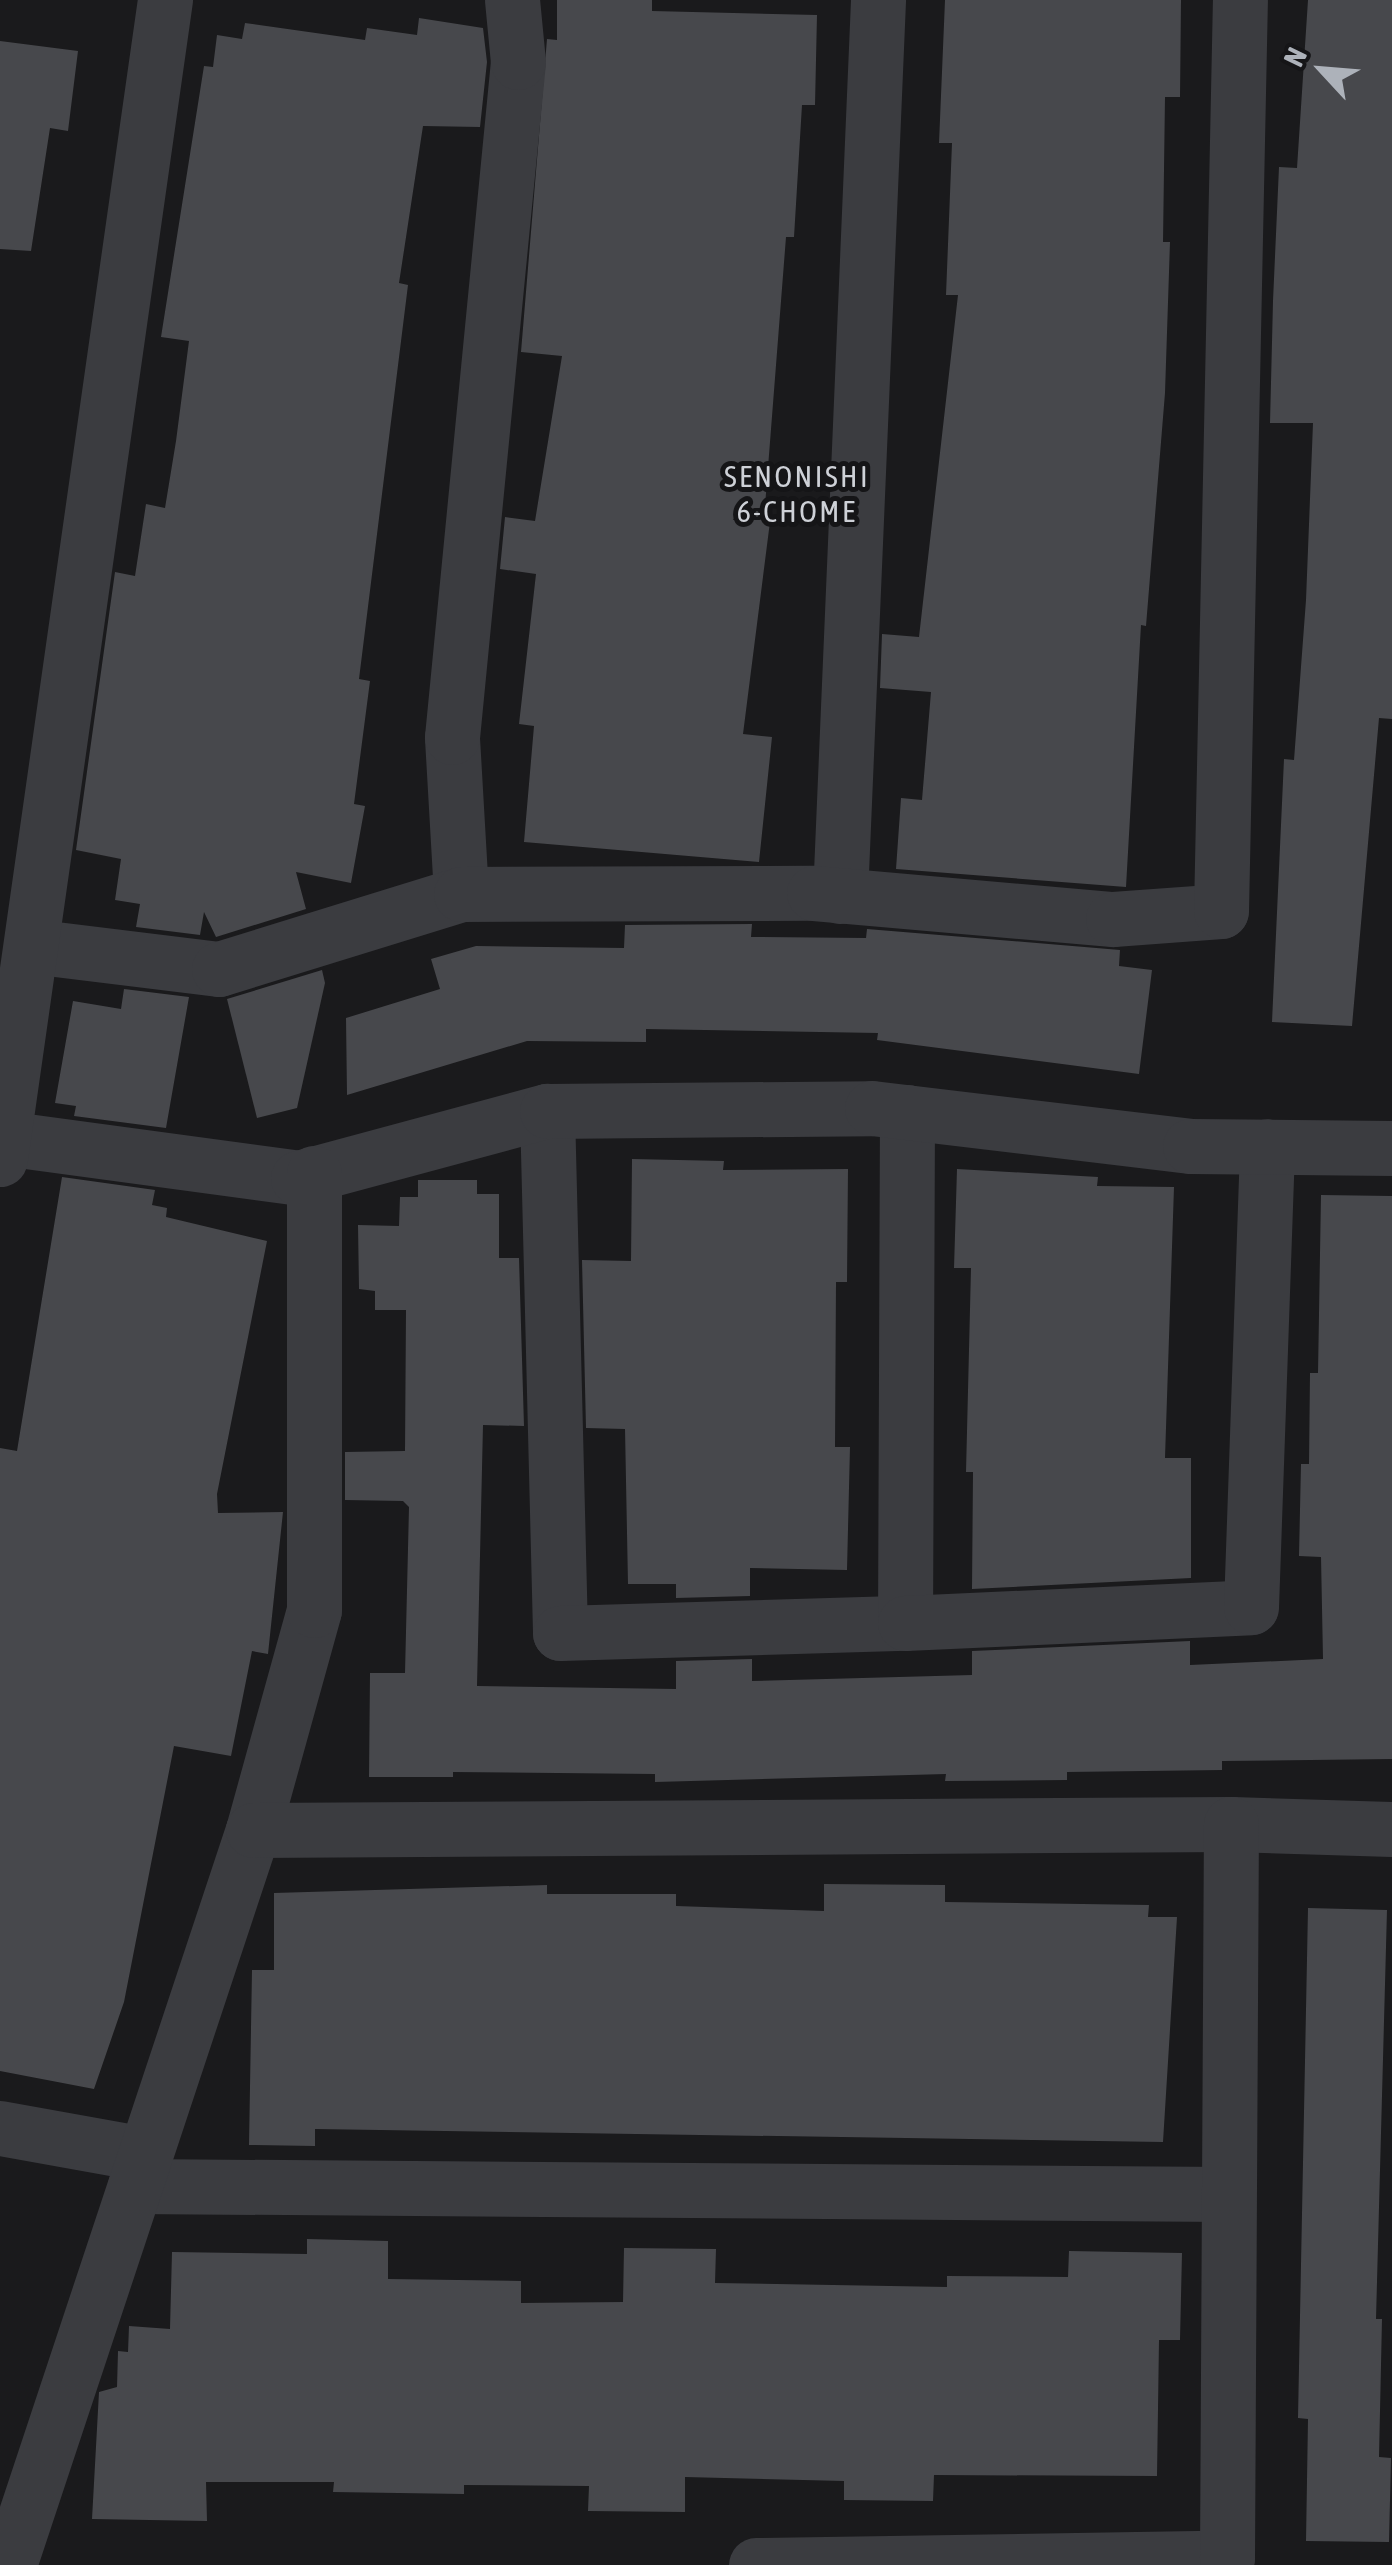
<!DOCTYPE html>
<style>
body{margin:0}
#map{position:relative;width:1392px;height:2565px;overflow:hidden;background:#1a1a1c;font-family:"Asap Condensed",sans-serif}
div>[style]{position:absolute}
.building>*{inset:0;background:#47484c}
.minor>*{height:55px;margin:-27.5px;padding:0 27.5px;transform-origin:27.5px;border-radius:27.5px;background:#3b3c40}
span{translate:-50% -50%;white-space:nowrap;text-align:center;line-height:1.15;-webkit-text-stroke:10px #151517;paint-order:stroke}
.neighbourhood-label{font-size:30px;color:#ced1d7;letter-spacing:2.5px}
.north{position:absolute;left:1272px;top:20px;width:100px;height:100px;-webkit-text-stroke:8px #151517;paint-order:stroke;rotate:296deg;font-size:28px;font-weight:700;line-height:40px;text-align:center;color:#adb2ba}
.north::after{content:'';display:block;margin:auto;width:35px;height:45px;background:#adb2ba;clip-path:polygon(50% 0,100% 100%,50% 72%,0 100%)}
</style>
<div id="map">
<div class="building">
<i style="clip-path:polygon(557px 0,652px 0,652px 11px,817px 15px,815px 105px,802px 105px,794px 237px,786px 237px,765px 506px,772px 506px,743px 734px,772px 737px,759px 862px,524px 842px,534px 726px,519px 724px,536px 574px,500px 569px,505px 517px,535px 521px,562px 356px,521px 352px,547px 39px,557px 40px)"></i>
<i style="clip-path:polygon(945px 0,1181px 0,1180px 97px,1165px 97px,1163px 242px,1170px 242px,1165px 393px,1146px 626px,1141px 625px,1126px 887px,896px 869px,901px 798px,922px 800px,931px 692px,880px 688px,882px 634px,919px 637px,958px 295px,946px 295px,952px 143px,939px 143px)"></i>
<i style="clip-path:polygon(1308px 0,1392px 0,1392px 719px,1379px 718px,1352px 1026px,1272px 1022px,1284px 759px,1294px 760px,1306px 600px,1313px 423px,1270px 423px,1273px 301px,1279px 167px,1297px 168px)"></i>
<i style="clip-path:polygon(419px 18px,483px 28px,487px 62px,480px 127px,423px 126px,399px 283px,408px 285px,359px 679px,370px 681px,354px 804px,365px 806px,351px 883px,296px 872px,306px 909px,216px 937px,204px 912px,200px 935px,136px 927px,140px 904px,115px 900px,121px 859px,76px 850px,115px 572px,135px 576px,146px 504px,165px 508px,176px 441px,189px 341px,161px 337px,204px 66px,213px 67px,217px 35px,242px 39px,245px 23px,365px 40px,367px 28px,417px 35px)"></i>
<i style="clip-path:polygon(0 41px,78px 51px,68px 131px,50px 128px,31px 251px,0 249px)"></i>
<i style="clip-path:polygon(752px 924px,751px 937px,866px 938px,867px 929px,1120px 950px,1119px 966px,1152px 970px,1139px 1074px,877px 1040px,878px 1033px,646px 1029px,646px 1042px,527px 1041px,347px 1095px,346px 1018px,440px 989px,431px 959px,476px 946px,624px 948px,625px 925px)"></i>
<i style="clip-path:polygon(322px 970px,325px 983px,297px 1108px,257px 1118px,227px 999px)"></i>
<i style="clip-path:polygon(124px 989px,189px 997px,166px 1128px,74px 1116px,76px 1106px,55px 1103px,73px 1001px,121px 1009px)"></i>
<i style="clip-path:polygon(632px 1159px,724px 1161px,723px 1170px,848px 1169px,847px 1282px,836px 1282px,835px 1447px,850px 1447px,847px 1570px,750px 1568px,750px 1596px,676px 1598px,676px 1584px,628px 1584px,625px 1429px,586px 1428px,582px 1260px,631px 1261px)"></i>
<i style="clip-path:polygon(957px 1169px,1098px 1177px,1097px 1186px,1174px 1187px,1165px 1458px,1191px 1458px,1191px 1578px,972px 1589px,973px 1472px,966px 1472px,971px 1268px,954px 1268px)"></i>
<i style="clip-path:polygon(62px 1177px,155px 1190px,152px 1205px,167px 1208px,166px 1217px,267px 1241px,217px 1494px,218px 1513px,283px 1512px,268px 1654px,252px 1651px,231px 1756px,174px 1746px,124px 2002px,94px 2089px,0 2071px,0 1448px,17px 1451px)"></i>
<i style="clip-path:polygon(418px 1180px,477px 1180px,477px 1194px,499px 1194px,499px 1258px,519px 1258px,524px 1426px,483px 1425px,477px 1686px,676px 1689px,676px 1661px,752px 1659px,752px 1681px,972px 1675px,972px 1651px,1190px 1641px,1190px 1665px,1323px 1659px,1321px 1557px,1299px 1556px,1301px 1464px,1309px 1464px,1310px 1373px,1318px 1373px,1321px 1195px,1392px 1196px,1392px 1759px,1222px 1761px,1222px 1770px,1067px 1772px,1067px 1780px,945px 1781px,946px 1774px,655px 1782px,655px 1774px,453px 1772px,453px 1777px,369px 1777px,370px 1673px,405px 1673px,409px 1507px,403px 1501px,345px 1500px,345px 1452px,405px 1451px,406px 1310px,375px 1310px,375px 1291px,359px 1289px,358px 1225px,399px 1226px,400px 1197px,418px 1197px)"></i>
<i style="clip-path:polygon(824px 1884px,945px 1885px,945px 1902px,1149px 1905px,1148px 1917px,1177px 1917px,1163px 2142px,315px 2129px,315px 2146px,249px 2145px,252px 1970px,274px 1970px,274px 1893px,547px 1885px,547px 1894px,676px 1894px,676px 1906px,824px 1911px)"></i>
<i style="clip-path:polygon(1308px 1908px,1387px 1910px,1376px 2319px,1382px 2319px,1379px 2457px,1391px 2458px,1389px 2542px,1306px 2541px,1308px 2419px,1298px 2418px)"></i>
<i style="clip-path:polygon(307px 2239px,388px 2241px,388px 2279px,521px 2281px,521px 2303px,623px 2302px,624px 2248px,716px 2249px,715px 2283px,947px 2287px,947px 2276px,1068px 2277px,1069px 2251px,1182px 2253px,1180px 2340px,1159px 2340px,1157px 2476px,934px 2475px,933px 2501px,844px 2500px,844px 2481px,685px 2477px,685px 2512px,588px 2511px,589px 2486px,464px 2485px,464px 2494px,333px 2492px,334px 2482px,206px 2482px,207px 2521px,92px 2519px,99px 2392px,117px 2387px,118px 2351px,128px 2352px,129px 2326px,170px 2329px,172px 2252px,307px 2254px)"></i>
</div>
<div class="minor">
<i style="left:461px;top:894px;width:157px;rotate:-93.3deg"></i>
<i style="left:452px;top:737px;width:678px;rotate:-84.42deg"></i>
<i style="left:518px;top:62px;width:62px;rotate:-95.5deg"></i>
<i style="left:840px;top:896px;width:897px;rotate:-87.57deg"></i>
<i style="left:31px;top:946px;width:189px;rotate:7deg"></i>
<i style="left:219px;top:969px;width:253px;rotate:-17.2deg"></i>
<i style="left:461px;top:894px;width:353px;rotate:-0.2deg"></i>
<i style="left:814px;top:893px;width:300px;rotate:5deg"></i>
<i style="left:1113px;top:919px;width:108px;rotate:-4.2deg"></i>
<i style="left:1221px;top:911px;width:911px;rotate:-88.81deg"></i>
<i style="left:547px;top:1111px;width:522px;rotate:88.57deg"></i>
<i style="left:560px;top:1633px;width:345px;rotate:-1.7deg"></i>
<i style="left:907px;top:1112px;width:511px;rotate:90.22deg"></i>
<i style="left:905px;top:1623px;width:346px;rotate:-2.6deg"></i>
<i style="left:1251px;top:1607px;width:461px;rotate:-88deg"></i>
<i style="left:4px;top:1138px;width:297px;rotate:7.7deg"></i>
<i style="left:298px;top:1178px;width:258px;rotate:-15.1deg"></i>
<i style="left:547px;top:1111px;width:325px;rotate:-0.5deg"></i>
<i style="left:872px;top:1108px;width:320px;rotate:6.8deg"></i>
<i style="left:1190px;top:1146px;width:202px;rotate:0.6deg"></i>
<i style="left:0;top:1159px;width:1171px;rotate:-81.9deg"></i>
<i style="left:253px;top:1830px;width:228px;rotate:-74.5deg"></i>
<i style="left:314px;top:1610px;width:437px;rotate:-90deg"></i>
<i style="left:0;top:2128px;width:147px;rotate:10.2deg"></i>
<i style="left:135px;top:2186px;width:1093px;rotate:0.42deg"></i>
<i style="left:9px;top:2565px;width:774px;rotate:-71.64deg"></i>
<i style="left:253px;top:1830px;width:978px;rotate:-0.35deg"></i>
<i style="left:1231px;top:1824px;width:161px;rotate:1.8deg"></i>
<i style="left:756px;top:2565px;width:471px;rotate:-0.9deg"></i>
<i style="left:1227px;top:2558px;width:734px;rotate:-89.69deg"></i>
</div>
<div class="neighbourhood-label">
<span style="left:797px;top:493px">SENONISHI<br>6-CHOME</span>
</div>
<div class="north">N</div>
</div>
